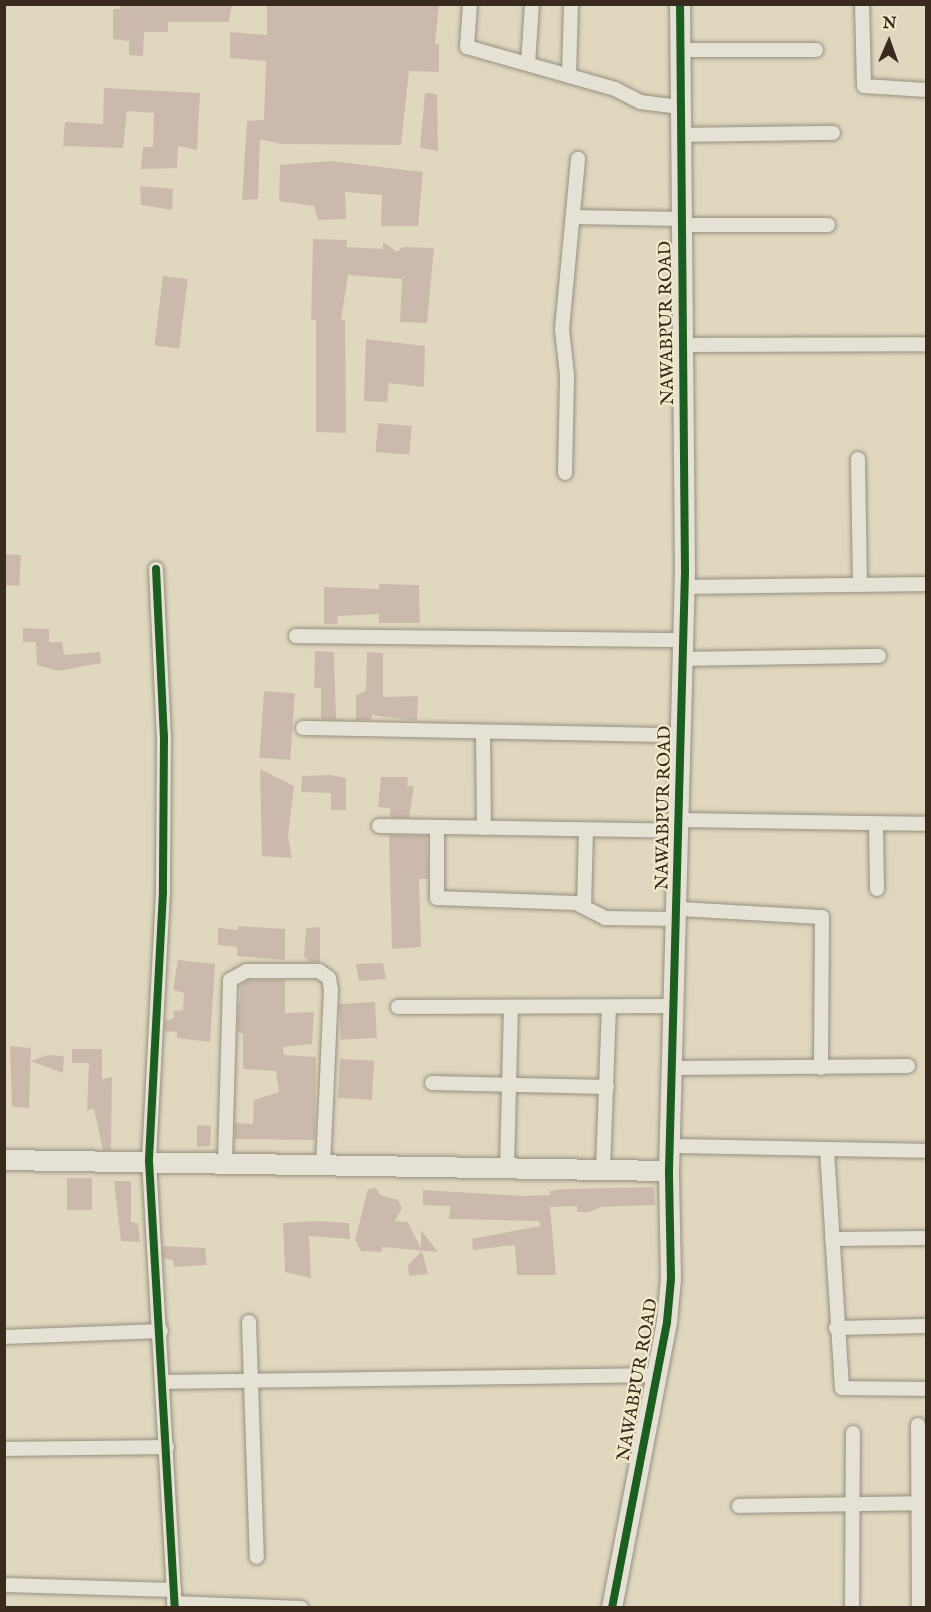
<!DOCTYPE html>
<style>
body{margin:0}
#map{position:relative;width:931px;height:1612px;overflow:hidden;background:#e0d8be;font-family:"IM FELL English",serif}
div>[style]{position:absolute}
.building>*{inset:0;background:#cbbaab;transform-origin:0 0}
.roads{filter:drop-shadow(0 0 2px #969080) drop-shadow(0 0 2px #969080)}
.street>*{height:14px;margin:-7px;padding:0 7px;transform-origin:7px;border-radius:7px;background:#e5e1d5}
.secondary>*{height:20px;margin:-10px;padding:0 10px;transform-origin:10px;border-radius:10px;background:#e5e1d5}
.cycleway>*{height:8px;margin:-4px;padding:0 4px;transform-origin:4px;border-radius:4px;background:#1b5e20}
span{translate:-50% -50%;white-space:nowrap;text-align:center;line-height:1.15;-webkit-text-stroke:4.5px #f3eacc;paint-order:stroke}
.street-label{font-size:18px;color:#382b1e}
.frame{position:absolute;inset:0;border:6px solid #382b1e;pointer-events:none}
.north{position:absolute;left:859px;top:12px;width:60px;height:60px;-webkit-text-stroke:4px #f3eacc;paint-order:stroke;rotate:2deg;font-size:16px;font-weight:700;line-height:24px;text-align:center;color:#382b1e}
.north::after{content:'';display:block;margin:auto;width:21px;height:27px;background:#382b1e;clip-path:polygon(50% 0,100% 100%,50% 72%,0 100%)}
</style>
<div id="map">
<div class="building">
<i style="clip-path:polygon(120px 4px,232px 4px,229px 22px,168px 22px,168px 32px,144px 32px,143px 56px,129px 55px,129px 41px,113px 39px,113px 9px,120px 9px)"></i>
<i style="clip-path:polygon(267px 4px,439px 4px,435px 44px,439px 45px,439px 72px,409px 71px,401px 145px,281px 144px,260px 139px,258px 199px,242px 200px,247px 121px,264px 120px,266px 61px,230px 58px,230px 32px,267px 35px)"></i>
<i style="clip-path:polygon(104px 88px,200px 93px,197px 150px,178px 146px,177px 168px,141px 169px,143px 147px,153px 147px,154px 113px,127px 111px,123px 148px,63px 146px,65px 122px,103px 124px)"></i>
<i style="clip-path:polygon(425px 93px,437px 94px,438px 151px,420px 148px)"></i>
<i style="clip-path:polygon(331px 161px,423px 172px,418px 226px,381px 226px,382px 195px,345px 192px,346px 219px,318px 220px,314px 206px,279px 201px,280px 165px)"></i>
<i style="clip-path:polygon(140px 186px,173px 189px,172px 210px,141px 205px)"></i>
<i style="clip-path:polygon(313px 239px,347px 240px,346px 247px,383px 249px,383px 242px,397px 252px,403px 247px,434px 248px,427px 323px,400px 322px,402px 279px,348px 275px,341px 320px,345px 320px,346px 433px,316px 432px,316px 319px,311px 321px)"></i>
<i style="left:163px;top:276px;width:25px;height:70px;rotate:7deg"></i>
<i style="clip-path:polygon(366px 339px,425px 346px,424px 387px,389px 383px,387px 402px,364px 401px)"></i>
<i style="left:378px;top:423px;width:34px;height:29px;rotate:5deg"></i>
<i style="left:4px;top:554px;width:17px;height:31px;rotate:3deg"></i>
<i style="clip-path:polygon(379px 584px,419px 585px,420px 623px,379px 623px,379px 614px,338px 616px,337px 624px,324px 624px,324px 587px,379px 589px)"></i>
<i style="clip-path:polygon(23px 628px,49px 629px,49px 642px,62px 642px,64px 655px,100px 652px,101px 663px,58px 671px,37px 665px,36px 642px,23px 642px)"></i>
<i style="clip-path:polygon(315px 651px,334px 652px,336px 720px,321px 719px,321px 688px,314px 688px)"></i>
<i style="clip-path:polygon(367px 652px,383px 653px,383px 697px,418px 696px,417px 721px,372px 715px,371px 720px,356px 720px,356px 695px,366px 691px)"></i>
<i style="left:264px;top:691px;width:31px;height:67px;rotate:4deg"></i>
<i style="clip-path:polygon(260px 769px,294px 786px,288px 836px,292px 858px,262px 856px)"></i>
<i style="clip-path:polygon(331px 775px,346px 778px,346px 810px,331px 810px,331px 793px,301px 792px,302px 776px)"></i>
<i style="clip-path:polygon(381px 777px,408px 777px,407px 786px,414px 786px,409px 818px,390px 817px,390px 808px,378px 807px)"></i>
<i style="clip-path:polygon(389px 835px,427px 836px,428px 879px,419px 879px,421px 947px,392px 949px)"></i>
<i style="clip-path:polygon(238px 926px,285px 929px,285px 960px,237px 956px,237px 947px,218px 945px,218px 928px,238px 930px)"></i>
<i style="clip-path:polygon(320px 927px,320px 962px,310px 962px,304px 956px,306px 928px)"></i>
<i style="clip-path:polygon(178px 960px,215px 964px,210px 1042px,177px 1038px,177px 1032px,165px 1031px,165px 1021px,174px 1018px,173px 1011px,183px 1010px,184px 993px,173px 990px)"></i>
<i style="clip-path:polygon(383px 963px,386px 979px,359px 981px,356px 964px)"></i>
<i style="clip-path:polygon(248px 980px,285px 980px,285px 1013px,314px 1012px,312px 1044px,283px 1047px,284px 1055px,316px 1057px,315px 1140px,235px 1139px,235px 1123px,253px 1124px,254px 1100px,279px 1092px,276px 1071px,243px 1069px,243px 1034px,238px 1032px,238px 1017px,241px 984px)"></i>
<i style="left:375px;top:1002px;width:36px;height:36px;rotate:87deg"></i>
<i style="clip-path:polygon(10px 1046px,31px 1048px,29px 1108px,12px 1107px)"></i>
<i style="clip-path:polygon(72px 1049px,102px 1049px,102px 1079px,112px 1077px,111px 1150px,103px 1150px,94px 1109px,87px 1110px,89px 1063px,72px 1063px)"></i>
<i style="clip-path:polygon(48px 1055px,64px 1056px,63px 1073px,31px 1061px)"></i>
<i style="left:340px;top:1059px;width:34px;height:39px;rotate:3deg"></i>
<i style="clip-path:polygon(197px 1125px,211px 1126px,210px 1146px,197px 1147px)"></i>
<i style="left:67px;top:1178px;width:25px;height:32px"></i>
<i style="clip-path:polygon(114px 1181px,131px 1181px,131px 1222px,138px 1223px,140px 1242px,121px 1241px)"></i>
<i style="clip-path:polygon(654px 1187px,655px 1205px,601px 1207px,589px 1212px,577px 1212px,577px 1206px,550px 1207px,556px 1275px,517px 1275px,515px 1245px,473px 1250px,472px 1239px,540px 1226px,539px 1221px,449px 1219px,450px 1206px,423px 1205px,423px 1190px,524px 1196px,550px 1195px,550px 1191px,564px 1189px)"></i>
<i style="clip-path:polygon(376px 1188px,380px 1195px,398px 1200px,402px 1208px,395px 1221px,408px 1222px,421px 1249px,421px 1230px,438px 1252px,382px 1247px,382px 1252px,361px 1251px,355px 1240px,368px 1189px)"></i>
<i style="clip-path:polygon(317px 1221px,349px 1223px,350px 1239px,309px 1236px,311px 1278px,285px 1272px,283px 1223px)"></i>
<i style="clip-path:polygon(163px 1246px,205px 1248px,207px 1265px,174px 1267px,173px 1260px,164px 1258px)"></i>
<i style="clip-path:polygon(422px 1251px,428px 1274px,409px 1276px,408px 1265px)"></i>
</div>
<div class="roads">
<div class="street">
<i style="left:470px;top:4px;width:43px;rotate:94deg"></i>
<i style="left:467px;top:47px;width:154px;rotate:15.8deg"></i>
<i style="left:615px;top:89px;width:28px;rotate:27deg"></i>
<i style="left:640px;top:102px;width:40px;rotate:7.1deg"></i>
<i style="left:862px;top:4px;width:82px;rotate:88.6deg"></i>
<i style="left:864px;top:86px;width:62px;rotate:3.7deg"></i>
<i style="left:680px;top:50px;width:136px"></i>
<i style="left:528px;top:64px;width:60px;rotate:-86.2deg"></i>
<i style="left:569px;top:76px;width:72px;rotate:-88.4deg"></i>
<i style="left:681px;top:135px;width:152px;rotate:-0.8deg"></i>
<i style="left:573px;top:217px;width:109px;rotate:1.1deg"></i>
<i style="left:682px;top:225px;width:146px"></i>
<i style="left:683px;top:345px;width:243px;rotate:-0.2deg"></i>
<i style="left:858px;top:459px;width:126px;rotate:89.1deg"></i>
<i style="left:565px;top:473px;width:98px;rotate:-88.8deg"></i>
<i style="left:567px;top:375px;width:46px;rotate:-96.2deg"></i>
<i style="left:562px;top:329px;width:171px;rotate:-84.6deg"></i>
<i style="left:156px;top:569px;width:167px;rotate:87.3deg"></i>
<i style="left:164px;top:736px;width:156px;rotate:90.4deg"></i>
<i style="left:163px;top:892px;width:269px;rotate:93deg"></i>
<i style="left:149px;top:1161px;width:448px;rotate:86.7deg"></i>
<i style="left:685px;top:587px;width:241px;rotate:-0.7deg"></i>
<i style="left:296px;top:636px;width:388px;rotate:0.6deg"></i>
<i style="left:684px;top:659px;width:195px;rotate:-0.9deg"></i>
<i style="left:303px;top:728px;width:379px;rotate:1.1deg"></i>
<i style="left:483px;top:732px;width:96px;rotate:89.4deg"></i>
<i style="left:681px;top:820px;width:245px;rotate:0.9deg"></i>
<i style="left:876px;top:824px;width:65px;rotate:89.1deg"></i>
<i style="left:379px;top:826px;width:302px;rotate:0.9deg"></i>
<i style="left:437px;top:827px;width:71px;rotate:90deg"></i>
<i style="left:437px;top:898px;width:139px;rotate:2.1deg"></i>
<i style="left:576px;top:903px;width:33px;rotate:27deg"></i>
<i style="left:605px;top:918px;width:73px;rotate:0.8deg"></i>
<i style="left:584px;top:907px;width:77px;rotate:-88.5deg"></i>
<i style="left:678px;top:909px;width:144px;rotate:3.2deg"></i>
<i style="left:822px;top:917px;width:151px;rotate:90.4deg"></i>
<i style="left:398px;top:1007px;width:277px;rotate:-0.2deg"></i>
<i style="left:674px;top:1068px;width:234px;rotate:-0.5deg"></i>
<i style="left:432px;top:1083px;width:175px;rotate:1.3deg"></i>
<i style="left:671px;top:1146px;width:255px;rotate:1.1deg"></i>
<i style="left:827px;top:1150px;width:238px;rotate:86.4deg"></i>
<i style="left:842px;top:1388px;width:84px;rotate:0.7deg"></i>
<i style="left:225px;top:1162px;width:182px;rotate:-88.4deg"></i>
<i style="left:230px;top:980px;width:18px;rotate:-29deg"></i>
<i style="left:246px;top:971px;width:73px"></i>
<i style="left:319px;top:971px;width:12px;rotate:35deg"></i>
<i style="left:329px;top:978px;width:12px;rotate:81deg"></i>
<i style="left:331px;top:990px;width:174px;rotate:92.6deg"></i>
<i style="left:507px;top:1169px;width:162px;rotate:-88.6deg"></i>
<i style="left:603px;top:1169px;width:162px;rotate:-87.9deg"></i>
<i style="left:832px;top:1239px;width:94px;rotate:-0.6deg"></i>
<i style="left:249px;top:1322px;width:235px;rotate:88.1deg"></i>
<i style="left:836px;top:1328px;width:90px;rotate:-1.3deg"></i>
<i style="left:4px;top:1337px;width:157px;rotate:-2.2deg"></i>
<i style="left:164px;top:1382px;width:493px;rotate:-0.8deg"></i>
<i style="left:918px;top:1425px;width:183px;rotate:89.7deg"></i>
<i style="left:4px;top:1449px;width:163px;rotate:-0.7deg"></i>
<i style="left:739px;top:1506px;width:187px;rotate:-0.9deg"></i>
<i style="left:4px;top:1585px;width:170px;rotate:1.7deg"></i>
<i style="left:174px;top:1603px;width:127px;rotate:2.3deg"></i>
<i style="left:852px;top:1608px;width:175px;rotate:-89.7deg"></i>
</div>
<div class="secondary">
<i style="left:4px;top:1160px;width:665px;rotate:0.95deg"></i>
<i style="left:612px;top:1608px;width:291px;rotate:-79.1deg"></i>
<i style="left:667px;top:1322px;width:43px;rotate:-84.7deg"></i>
<i style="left:671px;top:1279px;width:108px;rotate:-91.1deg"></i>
<i style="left:669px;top:1171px;width:599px;rotate:-88.47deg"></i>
<i style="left:685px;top:572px;width:568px;rotate:-90.5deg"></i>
</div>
</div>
<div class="cycleway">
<i style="left:156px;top:569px;width:167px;rotate:87.3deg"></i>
<i style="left:164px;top:736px;width:156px;rotate:90.4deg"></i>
<i style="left:163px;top:892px;width:269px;rotate:93deg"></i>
<i style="left:149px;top:1161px;width:448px;rotate:86.7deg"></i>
<i style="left:612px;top:1608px;width:291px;rotate:-79.1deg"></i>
<i style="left:667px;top:1322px;width:43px;rotate:-84.7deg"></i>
<i style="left:671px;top:1279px;width:108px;rotate:-91.1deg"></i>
<i style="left:669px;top:1171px;width:599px;rotate:-88.47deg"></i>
<i style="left:685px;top:572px;width:568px;rotate:-90.5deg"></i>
</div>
<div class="street-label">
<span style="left:668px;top:323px;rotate:-91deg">NAWABPUR ROAD</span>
<span style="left:665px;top:808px;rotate:-89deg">NAWABPUR ROAD</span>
<span style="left:639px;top:1380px;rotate:-80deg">NAWABPUR ROAD</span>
</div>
<div class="frame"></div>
<div class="north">N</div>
</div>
